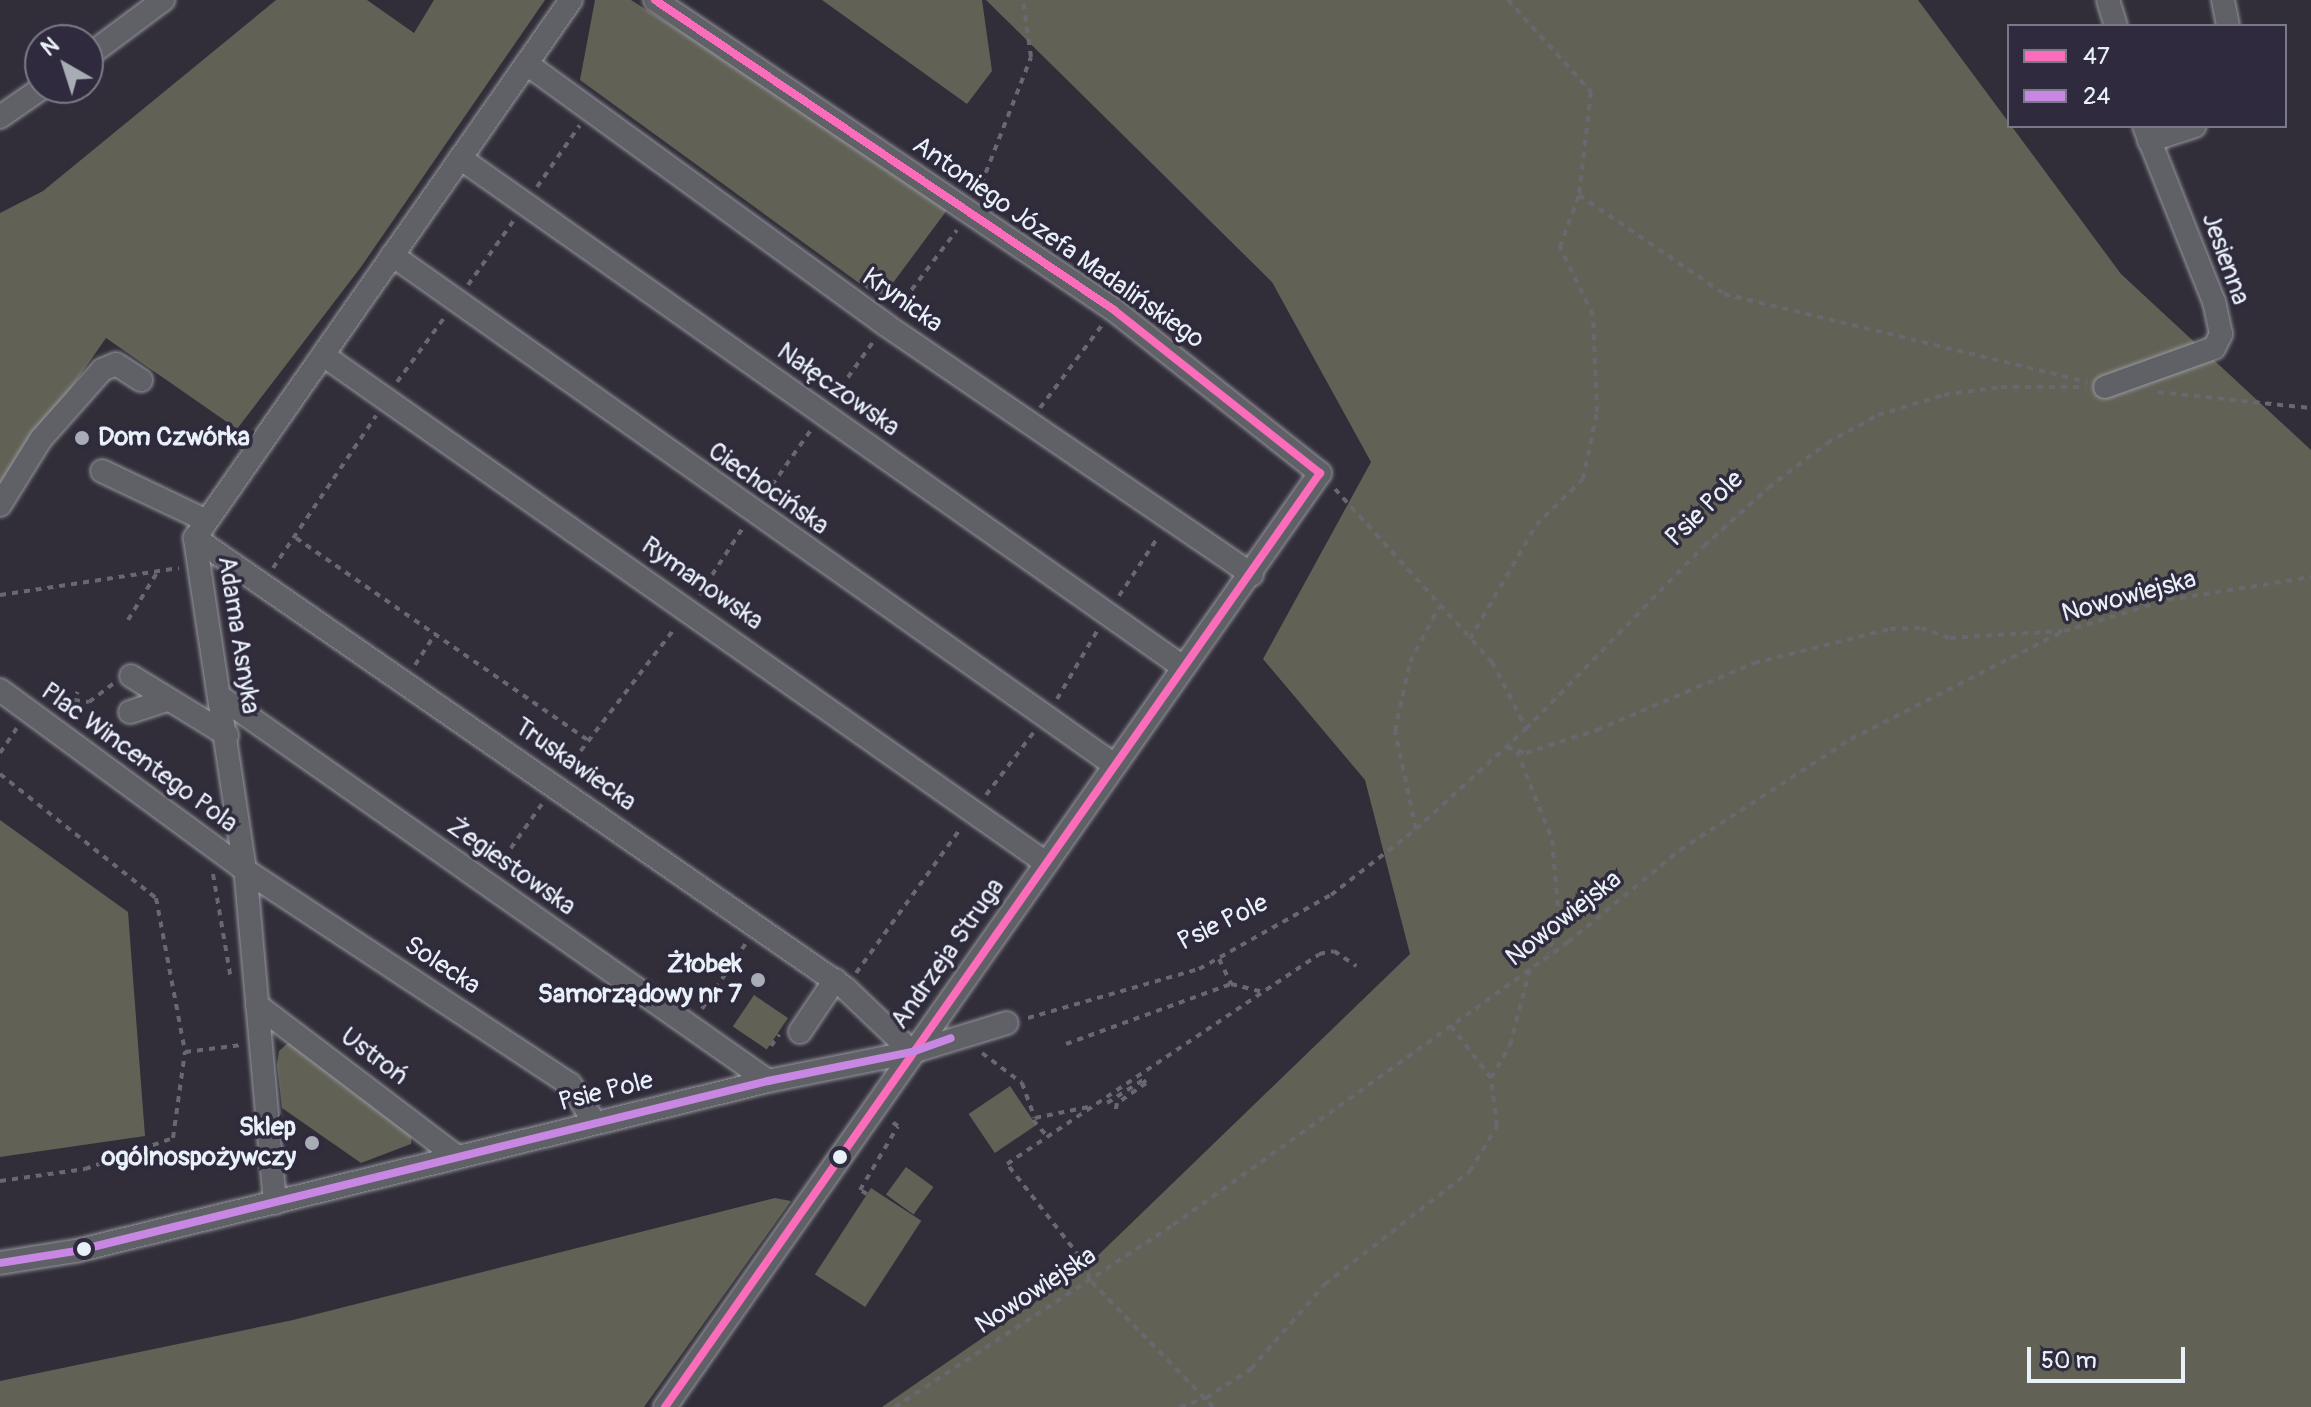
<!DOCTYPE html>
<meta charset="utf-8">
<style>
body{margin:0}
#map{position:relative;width:2311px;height:1407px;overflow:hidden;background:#312e39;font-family:Pangolin,sans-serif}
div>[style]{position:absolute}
.green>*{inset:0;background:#616156;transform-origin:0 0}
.path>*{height:4px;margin-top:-2px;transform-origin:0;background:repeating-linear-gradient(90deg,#68686f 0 6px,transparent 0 12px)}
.roads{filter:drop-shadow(0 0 2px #98999f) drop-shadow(0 0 2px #98999f)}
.minor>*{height:22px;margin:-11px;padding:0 11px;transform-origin:11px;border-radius:11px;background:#606067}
.bus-1>*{height:8px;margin:-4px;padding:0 4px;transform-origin:4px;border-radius:4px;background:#fb6dba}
.bus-2>*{height:8px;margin:-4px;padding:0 4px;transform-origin:4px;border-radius:4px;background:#c787e3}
.dots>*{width:22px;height:22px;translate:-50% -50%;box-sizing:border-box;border:4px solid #2f2a3d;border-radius:50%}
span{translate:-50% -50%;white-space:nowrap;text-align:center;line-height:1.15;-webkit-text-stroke:7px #2f2a3d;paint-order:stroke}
.street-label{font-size:26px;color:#e8f1f8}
.poi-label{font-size:26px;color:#e8f1f8;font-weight:700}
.left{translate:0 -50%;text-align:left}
.right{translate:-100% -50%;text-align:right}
.legend{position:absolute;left:2007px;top:24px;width:280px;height:104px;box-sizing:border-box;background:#2f2a3d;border:2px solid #797a88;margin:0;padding:10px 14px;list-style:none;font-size:24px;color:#e8f1f8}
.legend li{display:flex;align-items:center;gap:16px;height:40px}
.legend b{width:40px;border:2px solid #797a88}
.north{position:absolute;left:24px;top:24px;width:80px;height:80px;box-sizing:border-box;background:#2f2a3d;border:2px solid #797a88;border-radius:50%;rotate:321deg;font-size:22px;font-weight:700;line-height:32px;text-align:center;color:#e8f1f8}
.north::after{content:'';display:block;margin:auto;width:28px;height:36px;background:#a8adb5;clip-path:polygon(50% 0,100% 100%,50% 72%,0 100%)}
.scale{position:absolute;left:2027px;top:1347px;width:158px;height:36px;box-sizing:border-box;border:4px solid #e8f1f8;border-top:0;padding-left:10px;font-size:24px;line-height:28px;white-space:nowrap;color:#e8f1f8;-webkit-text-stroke:6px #2f2a3d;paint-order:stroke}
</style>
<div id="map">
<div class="green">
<i style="clip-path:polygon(276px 0,367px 0,414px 33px,434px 0,545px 0,361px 267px,237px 429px,106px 338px,0 490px,0 213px,43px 191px)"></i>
<i style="clip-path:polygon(595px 0,631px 0,953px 202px,881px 299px,580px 80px)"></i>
<i style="clip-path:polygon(822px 0,982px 0,992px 71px,967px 104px)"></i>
<i style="clip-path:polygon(986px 0,1918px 0,2121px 274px,2311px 450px,2311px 1407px,882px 1407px,1087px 1266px,1410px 954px,1365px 780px,1263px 659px,1371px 462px,1272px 282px)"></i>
<i style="clip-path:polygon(0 820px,128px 912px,145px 1136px,0 1157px)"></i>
<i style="left:754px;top:995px;width:41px;height:38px;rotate:34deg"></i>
<i style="clip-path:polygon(289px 1042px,412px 1132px,411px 1144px,361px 1163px,282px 1108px,277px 1065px,279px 1051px)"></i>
<i style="left:1010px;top:1086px;width:47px;height:50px;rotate:56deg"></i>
<i style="left:906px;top:1167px;width:34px;height:34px;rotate:36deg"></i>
<i style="left:871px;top:1188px;width:60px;height:103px;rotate:33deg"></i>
<i style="clip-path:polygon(775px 1198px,791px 1201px,644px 1407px,0 1407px,0 1381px,293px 1320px)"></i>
</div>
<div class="path">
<i style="left:1508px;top:0;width:124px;rotate:47.9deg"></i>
<i style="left:1591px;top:92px;width:104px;rotate:96.6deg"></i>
<i style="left:1579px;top:195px;width:176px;rotate:34.3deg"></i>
<i style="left:1724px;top:294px;width:374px;rotate:13.6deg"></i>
<i style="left:537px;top:187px;width:75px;rotate:-55.3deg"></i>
<i style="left:977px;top:195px;width:148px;rotate:-68.6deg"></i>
<i style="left:1031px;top:57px;width:58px;rotate:-98deg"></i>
<i style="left:468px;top:285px;width:80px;rotate:-54.7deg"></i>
<i style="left:897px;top:309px;width:99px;rotate:-52.8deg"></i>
<i style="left:397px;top:382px;width:79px;rotate:-53.7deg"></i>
<i style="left:2158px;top:392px;width:154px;rotate:6deg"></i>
<i style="left:834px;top:397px;width:67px;rotate:-54.7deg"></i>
<i style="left:1040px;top:408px;width:104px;rotate:-53.2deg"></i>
<i style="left:1335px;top:489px;width:234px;rotate:47.8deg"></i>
<i style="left:1492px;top:662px;width:74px;rotate:62.7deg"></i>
<i style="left:765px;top:495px;width:80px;rotate:-54.7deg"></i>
<i style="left:296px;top:538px;width:355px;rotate:34.7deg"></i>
<i style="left:273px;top:568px;width:184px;rotate:-55.9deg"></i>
<i style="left:0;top:595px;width:181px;rotate:-8.6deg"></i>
<i style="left:699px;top:595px;width:79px;rotate:-56.9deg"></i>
<i style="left:1119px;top:596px;width:71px;rotate:-56.5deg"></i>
<i style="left:128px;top:620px;width:57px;rotate:-58.5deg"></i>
<i style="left:1470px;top:639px;width:132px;rotate:-59.9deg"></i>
<i style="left:1536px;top:525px;width:66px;rotate:-44.4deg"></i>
<i style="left:1583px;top:479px;width:68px;rotate:-78.2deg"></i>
<i style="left:1597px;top:412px;width:97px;rotate:-92.4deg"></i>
<i style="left:1593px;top:315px;width:76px;rotate:-115.9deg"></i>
<i style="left:1560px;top:247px;width:55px;rotate:-69.9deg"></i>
<i style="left:415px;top:665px;width:38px;rotate:-57deg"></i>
<i style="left:1057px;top:699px;width:79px;rotate:-59.5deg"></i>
<i style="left:74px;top:700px;width:15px;rotate:8deg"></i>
<i style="left:89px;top:702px;width:30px;rotate:-37deg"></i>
<i style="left:64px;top:714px;width:26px;rotate:-58deg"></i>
<i style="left:1507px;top:747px;width:20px;rotate:18deg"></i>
<i style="left:1526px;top:753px;width:75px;rotate:-17.9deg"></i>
<i style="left:1597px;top:730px;width:171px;rotate:-23.1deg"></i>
<i style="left:1754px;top:663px;width:140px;rotate:-14deg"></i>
<i style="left:1890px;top:629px;width:31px;rotate:-2deg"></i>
<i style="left:1921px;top:628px;width:31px;rotate:19deg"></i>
<i style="left:1950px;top:638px;width:113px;rotate:-3.5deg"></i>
<i style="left:1517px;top:751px;width:96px;rotate:68.5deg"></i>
<i style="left:1552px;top:840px;width:78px;rotate:84.9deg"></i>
<i style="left:1559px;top:918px;width:37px;rotate:106deg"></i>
<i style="left:0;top:753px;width:30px;rotate:-56deg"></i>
<i style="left:566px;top:770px;width:179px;rotate:-52.5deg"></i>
<i style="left:0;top:774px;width:199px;rotate:38.5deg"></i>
<i style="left:156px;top:898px;width:157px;rotate:79.3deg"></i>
<i style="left:185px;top:1052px;width:57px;rotate:-7deg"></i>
<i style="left:986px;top:795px;width:79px;rotate:-52.7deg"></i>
<i style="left:1416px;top:829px;width:100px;rotate:-102.1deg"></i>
<i style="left:1395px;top:731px;width:71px;rotate:-77.7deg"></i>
<i style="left:1410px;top:662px;width:62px;rotate:-62.2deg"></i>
<i style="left:497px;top:868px;width:78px;rotate:-54.9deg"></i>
<i style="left:213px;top:874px;width:107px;rotate:80.3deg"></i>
<i style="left:1219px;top:959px;width:28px;rotate:64deg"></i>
<i style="left:1231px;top:984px;width:33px;rotate:14deg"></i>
<i style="left:856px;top:973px;width:179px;rotate:-54.1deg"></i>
<i style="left:702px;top:1009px;width:79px;rotate:-56.3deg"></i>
<i style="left:1028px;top:1018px;width:178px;rotate:-16deg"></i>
<i style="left:1199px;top:969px;width:151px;rotate:-29.3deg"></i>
<i style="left:1331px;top:895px;width:108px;rotate:-37.8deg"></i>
<i style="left:1416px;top:829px;width:149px;rotate:-42.3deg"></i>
<i style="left:1526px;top:729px;width:255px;rotate:-45.8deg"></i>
<i style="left:1704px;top:546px;width:86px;rotate:-42.2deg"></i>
<i style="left:1768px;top:488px;width:74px;rotate:-37.3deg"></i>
<i style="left:1827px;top:443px;width:58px;rotate:-28.8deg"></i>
<i style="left:1878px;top:415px;width:69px;rotate:-16.9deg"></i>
<i style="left:1944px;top:395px;width:58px;rotate:-8deg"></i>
<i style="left:2001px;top:387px;width:85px"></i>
<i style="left:1066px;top:1044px;width:176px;rotate:-20deg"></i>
<i style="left:771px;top:1046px;width:14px;rotate:-54deg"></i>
<i style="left:982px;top:1053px;width:50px;rotate:36.9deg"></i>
<i style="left:1022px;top:1083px;width:37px;rotate:70deg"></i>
<i style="left:1035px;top:1118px;width:54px;rotate:-11.7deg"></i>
<i style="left:1491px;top:1078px;width:38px;rotate:-60deg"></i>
<i style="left:1510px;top:1045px;width:79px;rotate:-75.3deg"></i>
<i style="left:1107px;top:1103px;width:43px;rotate:-32.6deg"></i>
<i style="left:1143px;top:1080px;width:4px;rotate:45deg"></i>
<i style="left:1146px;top:1083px;width:35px;rotate:145deg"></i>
<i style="left:1117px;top:1103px;width:10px;rotate:101deg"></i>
<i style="left:1033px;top:1120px;width:23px;rotate:49deg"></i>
<i style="left:0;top:1181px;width:86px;rotate:-8deg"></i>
<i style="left:85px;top:1169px;width:93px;rotate:-19.4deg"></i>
<i style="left:173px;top:1138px;width:87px;rotate:-82.1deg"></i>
<i style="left:867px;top:1194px;width:8px;rotate:-150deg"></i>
<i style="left:860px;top:1190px;width:74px;rotate:-59.3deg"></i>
<i style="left:898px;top:1126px;width:7px;rotate:-146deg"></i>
<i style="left:895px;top:1407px;width:332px;rotate:-33.2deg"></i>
<i style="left:1173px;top:1225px;width:486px;rotate:-35.6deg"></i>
<i style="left:1568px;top:942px;width:145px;rotate:-39.4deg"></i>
<i style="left:1680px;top:850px;width:204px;rotate:-33deg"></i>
<i style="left:1851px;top:739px;width:239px;rotate:-26.9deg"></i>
<i style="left:2064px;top:631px;width:109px;rotate:-16.6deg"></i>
<i style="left:2168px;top:600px;width:145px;rotate:-9.1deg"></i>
<i style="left:1180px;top:1407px;width:28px;rotate:-19deg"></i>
<i style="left:1206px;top:1398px;width:54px;rotate:-32.8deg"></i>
<i style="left:1251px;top:1369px;width:113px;rotate:-49deg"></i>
<i style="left:1325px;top:1284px;width:184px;rotate:-37.9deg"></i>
<i style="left:1470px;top:1171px;width:52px;rotate:-59deg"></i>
<i style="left:1497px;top:1126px;width:48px;rotate:-97.1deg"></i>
<i style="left:1491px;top:1078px;width:66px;rotate:-127.6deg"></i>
<i style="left:1213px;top:1407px;width:178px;rotate:-134.1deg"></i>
<i style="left:1089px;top:1279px;width:13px;rotate:-99deg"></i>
<i style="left:1087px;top:1266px;width:130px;rotate:-128.1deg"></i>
<i style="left:1007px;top:1164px;width:376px;rotate:-33.9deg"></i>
<i style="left:1319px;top:954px;width:15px;rotate:-11deg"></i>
<i style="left:1334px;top:951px;width:27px;rotate:34deg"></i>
</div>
<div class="roads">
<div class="minor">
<i style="left:655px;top:0;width:554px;rotate:34.03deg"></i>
<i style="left:1114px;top:310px;width:263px;rotate:38.4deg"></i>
<i style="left:1320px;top:473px;width:1141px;rotate:125.04deg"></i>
<i style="left:2108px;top:0;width:27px;rotate:73deg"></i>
<i style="left:2223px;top:0;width:26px;rotate:79deg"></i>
<i style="left:88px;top:56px;width:94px;rotate:-36.7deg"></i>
<i style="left:527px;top:64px;width:444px;rotate:36deg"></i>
<i style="left:886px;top:325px;width:443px;rotate:34.3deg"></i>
<i style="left:0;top:117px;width:51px;rotate:-34.6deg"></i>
<i style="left:2149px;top:141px;width:48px;rotate:-18.1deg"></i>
<i style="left:460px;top:158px;width:884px;rotate:35.15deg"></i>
<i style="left:392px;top:255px;width:883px;rotate:35.22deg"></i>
<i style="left:323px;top:355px;width:884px;rotate:35.09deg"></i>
<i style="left:2105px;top:387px;width:116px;rotate:-19.7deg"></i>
<i style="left:2214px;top:348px;width:16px;rotate:-63deg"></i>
<i style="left:2221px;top:334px;width:33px;rotate:-102deg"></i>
<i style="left:2214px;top:302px;width:189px;rotate:-111.7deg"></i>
<i style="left:102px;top:471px;width:116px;rotate:25.5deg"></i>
<i style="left:0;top:505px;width:78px;rotate:-58.2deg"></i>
<i style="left:41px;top:439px;width:92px;rotate:-48.5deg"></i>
<i style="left:102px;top:370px;width:15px;rotate:-23deg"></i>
<i style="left:116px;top:364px;width:30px;rotate:33deg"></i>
<i style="left:195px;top:538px;width:791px;rotate:34.7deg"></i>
<i style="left:845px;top:988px;width:93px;rotate:43.7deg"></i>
<i style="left:131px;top:676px;width:113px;rotate:31.6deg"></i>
<i style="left:0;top:690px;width:304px;rotate:36.3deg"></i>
<i style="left:245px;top:870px;width:389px;rotate:33.4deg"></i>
<i style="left:570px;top:1084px;width:46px;rotate:57.3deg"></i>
<i style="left:222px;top:698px;width:667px;rotate:35.05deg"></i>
<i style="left:130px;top:712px;width:39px;rotate:-18deg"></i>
<i style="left:257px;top:1005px;width:250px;rotate:37.2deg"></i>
<i style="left:800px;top:1032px;width:63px;rotate:-56.1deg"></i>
<i style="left:275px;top:1203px;width:334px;rotate:-95.1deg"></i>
<i style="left:245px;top:870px;width:336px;rotate:-98.6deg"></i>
<i style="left:195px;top:538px;width:656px;rotate:-55.05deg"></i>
<i style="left:0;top:1263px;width:77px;rotate:-9deg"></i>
<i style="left:76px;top:1251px;width:713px;rotate:-13.8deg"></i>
<i style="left:768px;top:1081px;width:147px;rotate:-11.4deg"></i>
<i style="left:912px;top:1052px;width:99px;rotate:-17deg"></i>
</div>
</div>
<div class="bus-1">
<i style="left:655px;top:0;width:554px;rotate:34.03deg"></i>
<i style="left:1114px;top:310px;width:263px;rotate:38.4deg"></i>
<i style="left:1320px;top:473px;width:1141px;rotate:125.04deg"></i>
</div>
<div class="bus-2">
<i style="left:0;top:1263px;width:77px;rotate:-9deg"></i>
<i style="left:76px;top:1251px;width:713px;rotate:-13.8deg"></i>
<i style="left:768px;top:1081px;width:147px;rotate:-11.4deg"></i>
<i style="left:912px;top:1052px;width:41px;rotate:-19.7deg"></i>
</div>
<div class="dots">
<i style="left:82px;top:438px;background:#a8adb5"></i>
<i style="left:758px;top:980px;background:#a8adb5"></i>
<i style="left:312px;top:1143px;background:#a8adb5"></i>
<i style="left:840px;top:1157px;background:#e8f1f8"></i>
<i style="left:84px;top:1249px;background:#e8f1f8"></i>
</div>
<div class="street-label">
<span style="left:1058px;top:243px;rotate:35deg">Antoniego Józefa Madalińskiego</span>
<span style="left:2225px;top:259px;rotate:70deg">Jesienna</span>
<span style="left:902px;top:301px;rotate:35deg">Krynicka</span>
<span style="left:838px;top:390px;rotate:35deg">Nałęczowska</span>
<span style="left:768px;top:489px;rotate:35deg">Ciechocińska</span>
<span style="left:1705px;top:509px;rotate:-44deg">Psie Pole</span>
<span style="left:702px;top:584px;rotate:35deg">Rymanowska</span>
<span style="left:2129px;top:597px;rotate:-15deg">Nowowiejska</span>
<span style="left:238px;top:635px;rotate:81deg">Adama Asnyka</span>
<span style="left:139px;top:758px;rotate:36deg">Plac Wincentego Pola</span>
<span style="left:575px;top:765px;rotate:35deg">Truskawiecka</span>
<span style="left:511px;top:867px;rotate:35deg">Żegiestowska</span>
<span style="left:1564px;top:919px;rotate:-38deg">Nowowiejska</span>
<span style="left:1223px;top:923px;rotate:-26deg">Psie Pole</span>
<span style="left:948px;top:954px;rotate:-55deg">Andrzeja Struga</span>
<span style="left:442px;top:966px;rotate:33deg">Solecka</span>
<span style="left:374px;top:1057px;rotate:37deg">Ustroń</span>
<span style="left:606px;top:1092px;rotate:-14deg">Psie Pole</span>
<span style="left:1036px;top:1291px;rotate:-33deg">Nowowiejska</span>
</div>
<div class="poi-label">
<span class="left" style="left:98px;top:438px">Dom Czwórka</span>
<span class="right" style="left:742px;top:980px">Żłobek<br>Samorządowy nr 7</span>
<span class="right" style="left:296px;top:1143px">Sklep<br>ogólnospożywczy</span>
</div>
<ul class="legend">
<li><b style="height:10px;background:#fb6dba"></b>47</li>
<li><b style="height:10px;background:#c787e3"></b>24</li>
</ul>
<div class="north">N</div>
<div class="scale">50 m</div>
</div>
